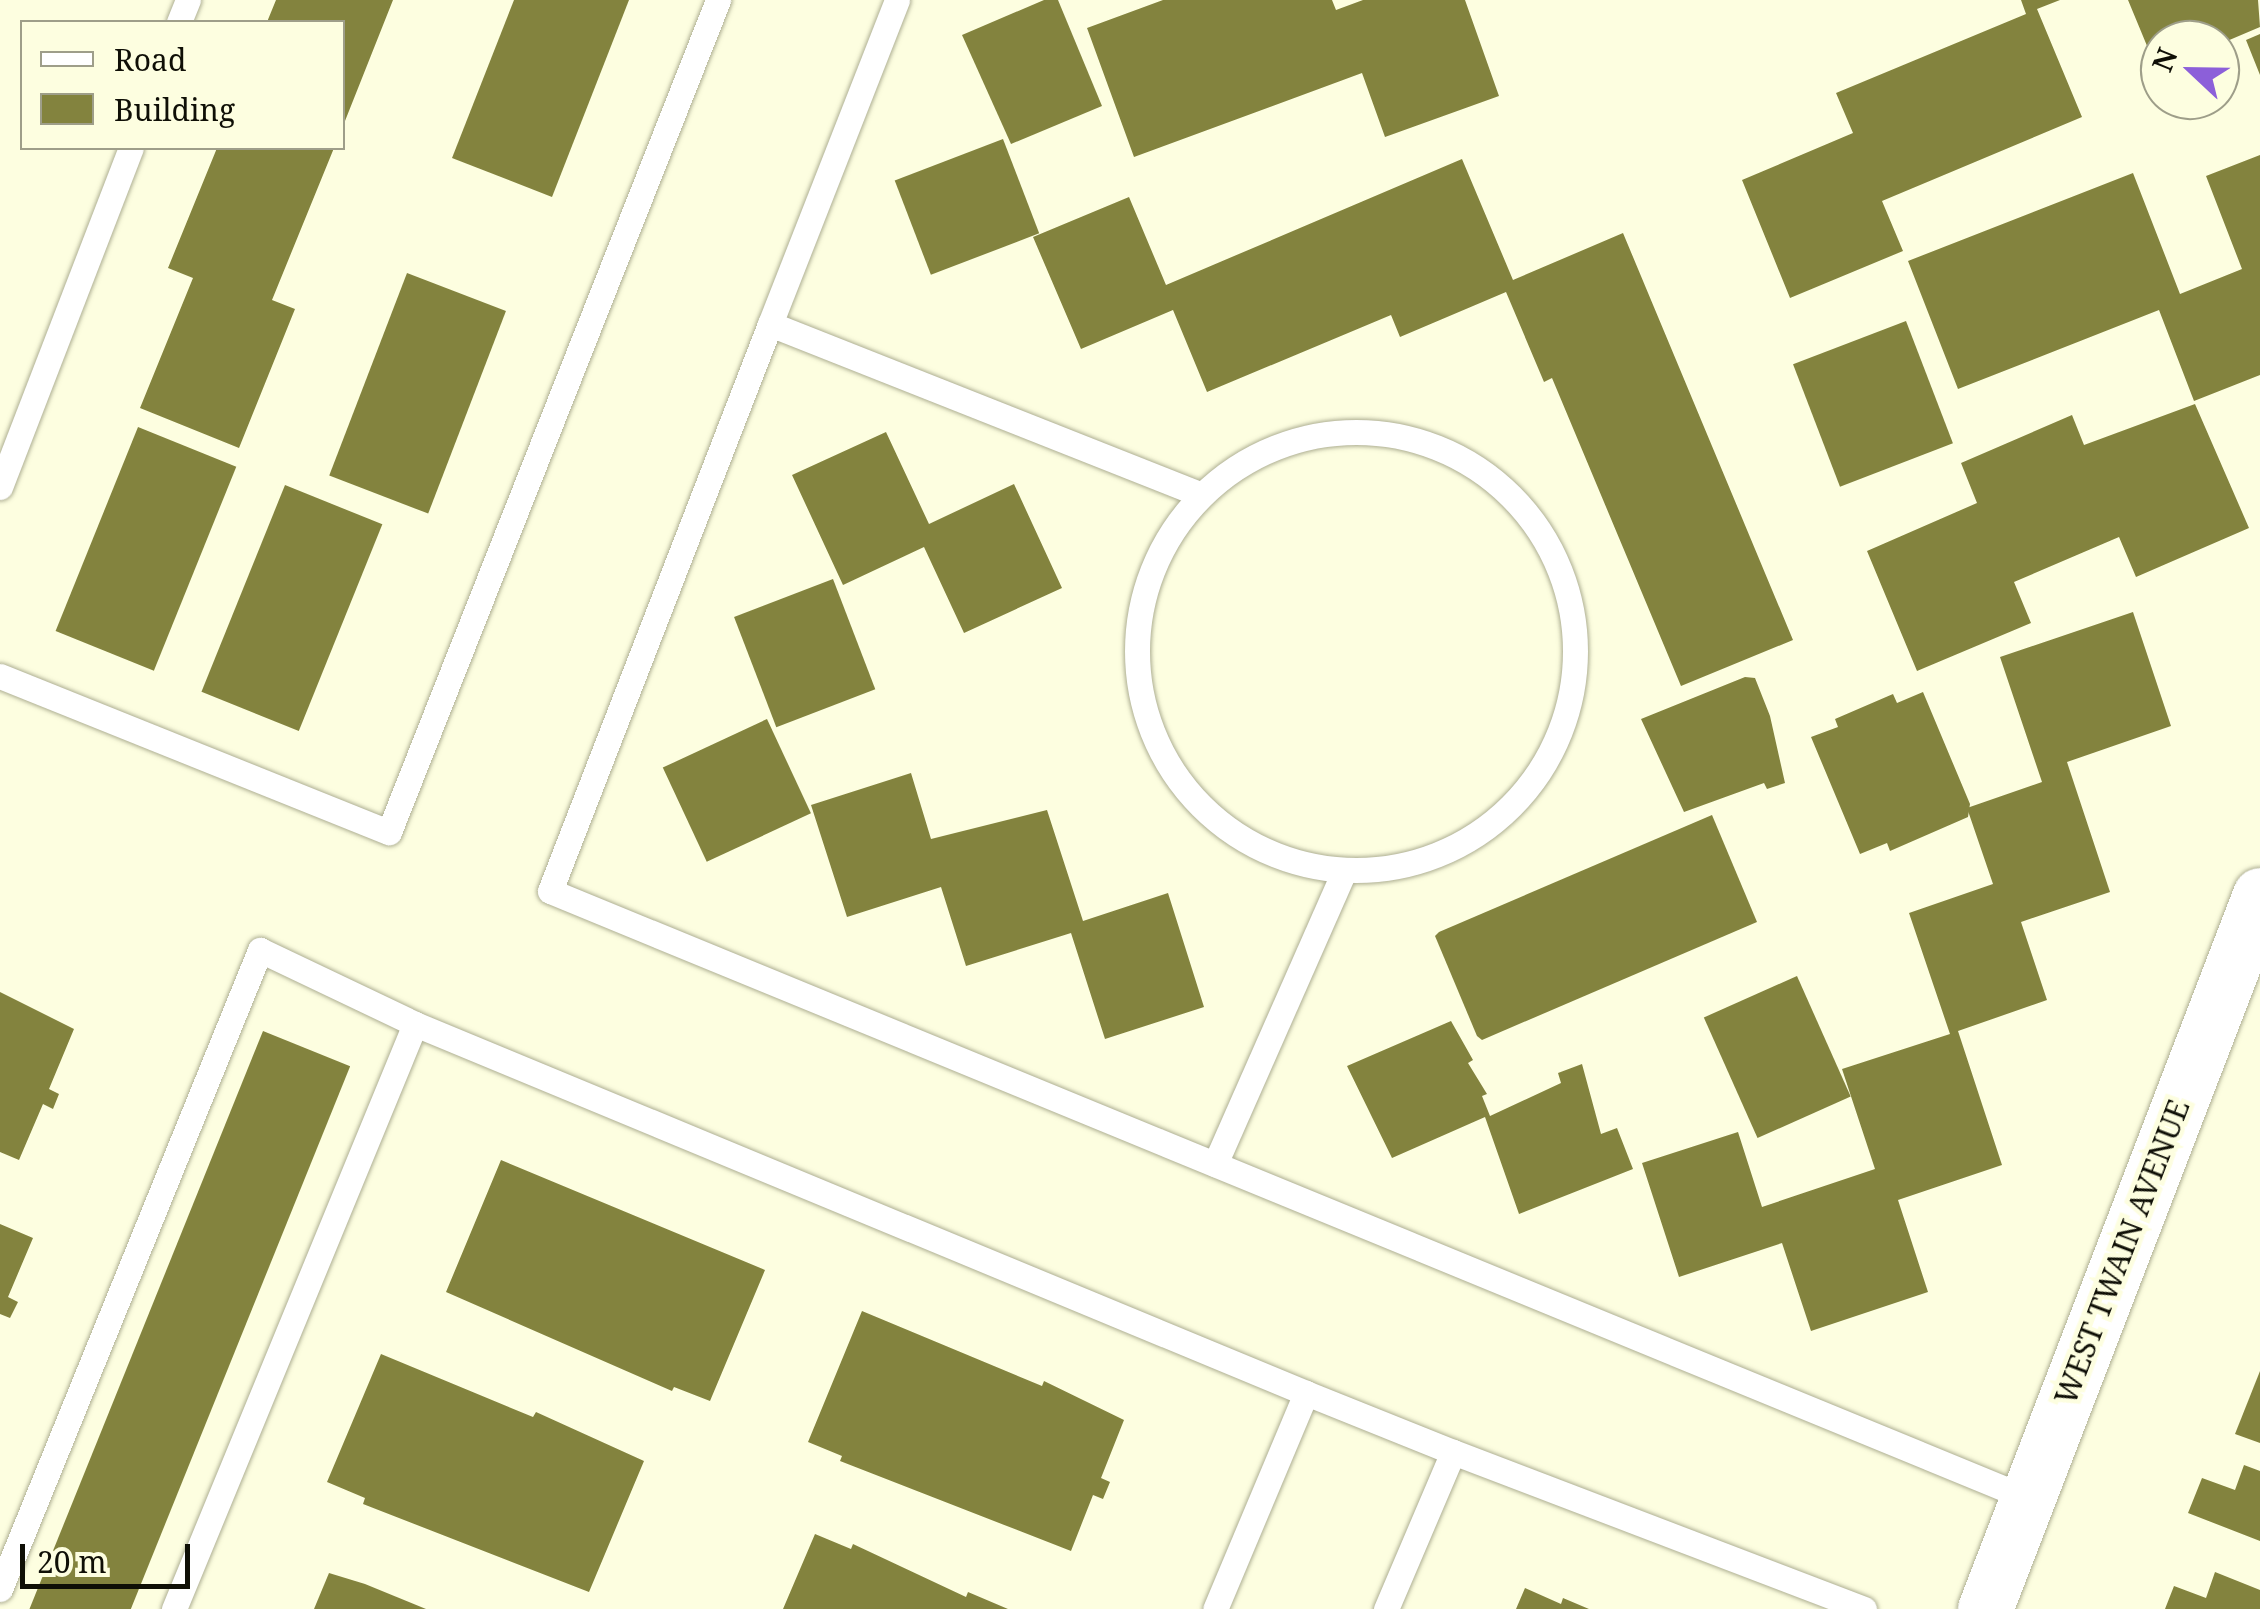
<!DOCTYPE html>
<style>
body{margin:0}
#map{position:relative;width:2260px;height:1609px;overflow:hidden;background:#fdfee0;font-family:"Noto Serif",serif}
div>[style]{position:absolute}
.building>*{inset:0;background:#83833e;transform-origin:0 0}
.roads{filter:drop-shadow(0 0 2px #aeaf93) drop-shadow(0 0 2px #aeaf93)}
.lane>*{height:25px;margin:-12.5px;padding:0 12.5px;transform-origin:12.5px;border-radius:12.5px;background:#fff}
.lane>.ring{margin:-12.5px;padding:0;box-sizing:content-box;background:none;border:25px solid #fff;border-radius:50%}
.secondary>*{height:55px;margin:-27.5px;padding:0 27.5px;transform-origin:27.5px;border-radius:27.5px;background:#fff}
span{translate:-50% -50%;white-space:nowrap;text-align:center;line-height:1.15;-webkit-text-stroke:9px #fdfee0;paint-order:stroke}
.street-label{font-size:30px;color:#0f0f06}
.legend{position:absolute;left:20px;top:20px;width:325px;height:130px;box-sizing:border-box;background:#fdfee0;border:2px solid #9e9e89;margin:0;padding:12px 18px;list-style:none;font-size:30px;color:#0f0f06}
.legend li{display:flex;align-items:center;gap:20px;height:50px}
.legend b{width:50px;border:2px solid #9e9e89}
.north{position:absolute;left:2140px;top:20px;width:100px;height:100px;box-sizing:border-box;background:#fdfee0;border:2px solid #9e9e89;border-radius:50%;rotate:292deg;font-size:28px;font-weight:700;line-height:40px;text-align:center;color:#0f0f06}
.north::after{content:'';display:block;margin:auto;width:35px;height:45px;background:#8c5fd9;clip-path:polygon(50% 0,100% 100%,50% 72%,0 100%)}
.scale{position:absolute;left:20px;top:1544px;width:170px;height:45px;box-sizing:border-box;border:5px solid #0f0f06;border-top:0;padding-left:12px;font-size:30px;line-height:35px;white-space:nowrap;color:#0f0f06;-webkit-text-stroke:8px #fdfee0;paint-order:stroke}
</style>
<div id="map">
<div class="building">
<i style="clip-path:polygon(276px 0,393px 0,343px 126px,342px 22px,267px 22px)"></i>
<i style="clip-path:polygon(514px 0,629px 0,552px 197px,452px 158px)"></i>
<i style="clip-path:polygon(1044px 0,1058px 0,1102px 106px,1011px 144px,962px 35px)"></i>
<i style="clip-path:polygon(1163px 0,1332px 0,1336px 10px,1363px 0,1465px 0,1499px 96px,1385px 137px,1362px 73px,1134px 157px,1087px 28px)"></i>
<i style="clip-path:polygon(2021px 0,2060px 0,2037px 9px,2082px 117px,1882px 201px,1903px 251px,1790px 298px,1742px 180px,1853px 133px,1836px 93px,2026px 14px)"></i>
<i style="clip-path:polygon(2128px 0,2258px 0,2260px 27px,2220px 44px,2160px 40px,2157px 70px)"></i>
<i style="clip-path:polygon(2260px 34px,2260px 75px,2246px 40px)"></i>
<i style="left:1003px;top:139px;width:101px;height:116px;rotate:69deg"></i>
<i style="clip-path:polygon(217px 148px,334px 148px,272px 300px,295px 309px,239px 448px,140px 408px,193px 278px,168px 268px)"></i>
<i style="clip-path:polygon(2260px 155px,2260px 375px,2194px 401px,2159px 310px,1958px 389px,1908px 261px,2133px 173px,2180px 294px,2242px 269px,2206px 176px)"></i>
<i style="clip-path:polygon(1462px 159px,1513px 280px,1623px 233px,1793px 640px,1681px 686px,1552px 378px,1544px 382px,1506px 292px,1400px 337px,1391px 315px,1207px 392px,1173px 310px,1081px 349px,1033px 237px,1129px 197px,1166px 285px)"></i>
<i style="left:407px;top:273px;width:106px;height:217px;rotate:21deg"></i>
<i style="left:1906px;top:321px;width:131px;height:121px;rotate:69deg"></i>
<i style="clip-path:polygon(2195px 404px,2249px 528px,2136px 577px,2119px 537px,2014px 582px,2031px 623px,1917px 671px,1867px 551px,1977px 503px,1961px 463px,2072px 415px,2084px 445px)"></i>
<i style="left:138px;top:427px;width:106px;height:220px;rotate:22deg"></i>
<i style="clip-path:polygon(886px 432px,929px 524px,1014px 484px,1062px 588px,964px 633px,924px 547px,843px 585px,792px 475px)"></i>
<i style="left:285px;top:485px;width:105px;height:223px;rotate:22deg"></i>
<i style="left:833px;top:579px;width:118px;height:106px;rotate:69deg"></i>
<i style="clip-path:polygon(2133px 612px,2171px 726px,2067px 762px,2110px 892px,2021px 922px,2047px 1000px,1958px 1031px,2002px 1165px,1898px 1200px,1928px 1292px,1811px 1331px,1782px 1243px,1679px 1277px,1642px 1163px,1738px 1132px,1762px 1207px,1875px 1169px,1842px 1069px,1950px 1034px,1909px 913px,1993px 884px,1967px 808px,2042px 782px,2000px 657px)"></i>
<i style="clip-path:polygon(1745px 677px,1755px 678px,1770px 716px,1785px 783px,1767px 789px,1764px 783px,1684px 812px,1641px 719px)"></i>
<i style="clip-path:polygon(1923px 692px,1970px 804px,1968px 817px,1890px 851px,1887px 843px,1860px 854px,1811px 737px,1838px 727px,1835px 719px,1893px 694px,1897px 703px)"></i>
<i style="left:767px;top:719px;width:104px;height:115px;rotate:65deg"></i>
<i style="clip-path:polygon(911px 773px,931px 839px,1047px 810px,1083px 921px,1168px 893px,1204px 1007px,1105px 1039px,1071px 933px,966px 966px,941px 887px,847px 917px,811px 805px)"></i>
<i style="clip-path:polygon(1712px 815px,1757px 922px,1482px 1040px,1477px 1036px,1435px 936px,1439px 932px)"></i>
<i style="left:1797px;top:976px;width:132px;height:102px;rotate:66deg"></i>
<i style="clip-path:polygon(0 992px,74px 1029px,49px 1089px,59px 1094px,53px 1109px,43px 1104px,19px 1160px,0 1152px)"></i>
<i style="clip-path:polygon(1451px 1021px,1473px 1060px,1468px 1063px,1487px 1094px,1482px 1096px,1490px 1116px,1561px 1083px,1558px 1073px,1582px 1064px,1601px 1134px,1617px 1128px,1633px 1169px,1519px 1214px,1485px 1117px,1392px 1158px,1347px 1066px)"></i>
<i style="left:263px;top:1031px;width:94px;height:626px;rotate:22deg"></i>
<i style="clip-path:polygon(501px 1160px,765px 1270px,710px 1401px,674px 1387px,672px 1391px,446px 1292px)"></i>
<i style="clip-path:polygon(0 1224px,33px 1238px,8px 1297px,18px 1302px,10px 1318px,0 1314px)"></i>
<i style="clip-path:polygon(862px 1311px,1042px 1386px,1044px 1381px,1124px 1420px,1101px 1478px,1110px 1482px,1103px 1499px,1093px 1495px,1071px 1551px,840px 1461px,842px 1456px,808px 1442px)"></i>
<i style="clip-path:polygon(381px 1354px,533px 1417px,536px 1412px,644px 1461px,589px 1592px,363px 1504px,365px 1498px,327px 1482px)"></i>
<i style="clip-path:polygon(2260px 1371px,2260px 1443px,2235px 1434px)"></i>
<i style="clip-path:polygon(2244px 1465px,2260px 1471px,2260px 1541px,2188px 1513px,2202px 1478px,2235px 1490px)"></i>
<i style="clip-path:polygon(815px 1534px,851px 1549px,853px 1544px,966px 1597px,968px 1592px,1008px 1609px,783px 1609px)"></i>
<i style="clip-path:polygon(2215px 1572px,2260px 1590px,2260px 1609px,2165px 1609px,2174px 1586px,2206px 1598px)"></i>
<i style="clip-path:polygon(329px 1573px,365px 1584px,426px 1609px,314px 1609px)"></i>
<i style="clip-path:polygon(1525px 1588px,1561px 1604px,1563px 1598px,1589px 1609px,1516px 1609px)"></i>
</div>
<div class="roads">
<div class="lane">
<i style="left:897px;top:0;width:348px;rotate:111.4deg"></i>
<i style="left:770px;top:324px;width:464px;rotate:21.6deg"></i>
<i style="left:179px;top:22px;width:24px;rotate:-68deg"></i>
<i style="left:770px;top:324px;width:608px;rotate:111.21deg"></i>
<i style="left:550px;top:891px;width:1597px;rotate:22.34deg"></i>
<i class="ring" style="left:1137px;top:432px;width:413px;height:413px"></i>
<i style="left:0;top:487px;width:363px;rotate:-68.9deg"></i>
<i style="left:0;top:676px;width:419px;rotate:21.9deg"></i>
<i style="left:389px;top:832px;width:895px;rotate:-68.42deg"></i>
<i style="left:415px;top:1024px;width:964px;rotate:22.5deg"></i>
<i style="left:1306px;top:1393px;width:234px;rotate:112.8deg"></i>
<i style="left:1215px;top:1164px;width:320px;rotate:-66.2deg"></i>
<i style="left:1306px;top:1393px;width:158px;rotate:21.9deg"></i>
<i style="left:1453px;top:1452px;width:171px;rotate:113.1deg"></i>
<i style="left:1453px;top:1452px;width:440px;rotate:20.9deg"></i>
<i style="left:0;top:1589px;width:690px;rotate:-67.86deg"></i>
<i style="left:260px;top:950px;width:172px;rotate:25.5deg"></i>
<i style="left:415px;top:1024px;width:633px;rotate:112.39deg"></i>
</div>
<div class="secondary">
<i style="left:1985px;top:1609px;width:765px;rotate:-68.94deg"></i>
</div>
</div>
<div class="street-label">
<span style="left:2122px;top:1252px;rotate:-69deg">WEST TWAIN AVENUE</span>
</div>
<ul class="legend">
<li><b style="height:12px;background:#fff"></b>Road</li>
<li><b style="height:28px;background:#83833e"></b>Building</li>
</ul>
<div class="north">N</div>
<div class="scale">20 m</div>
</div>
